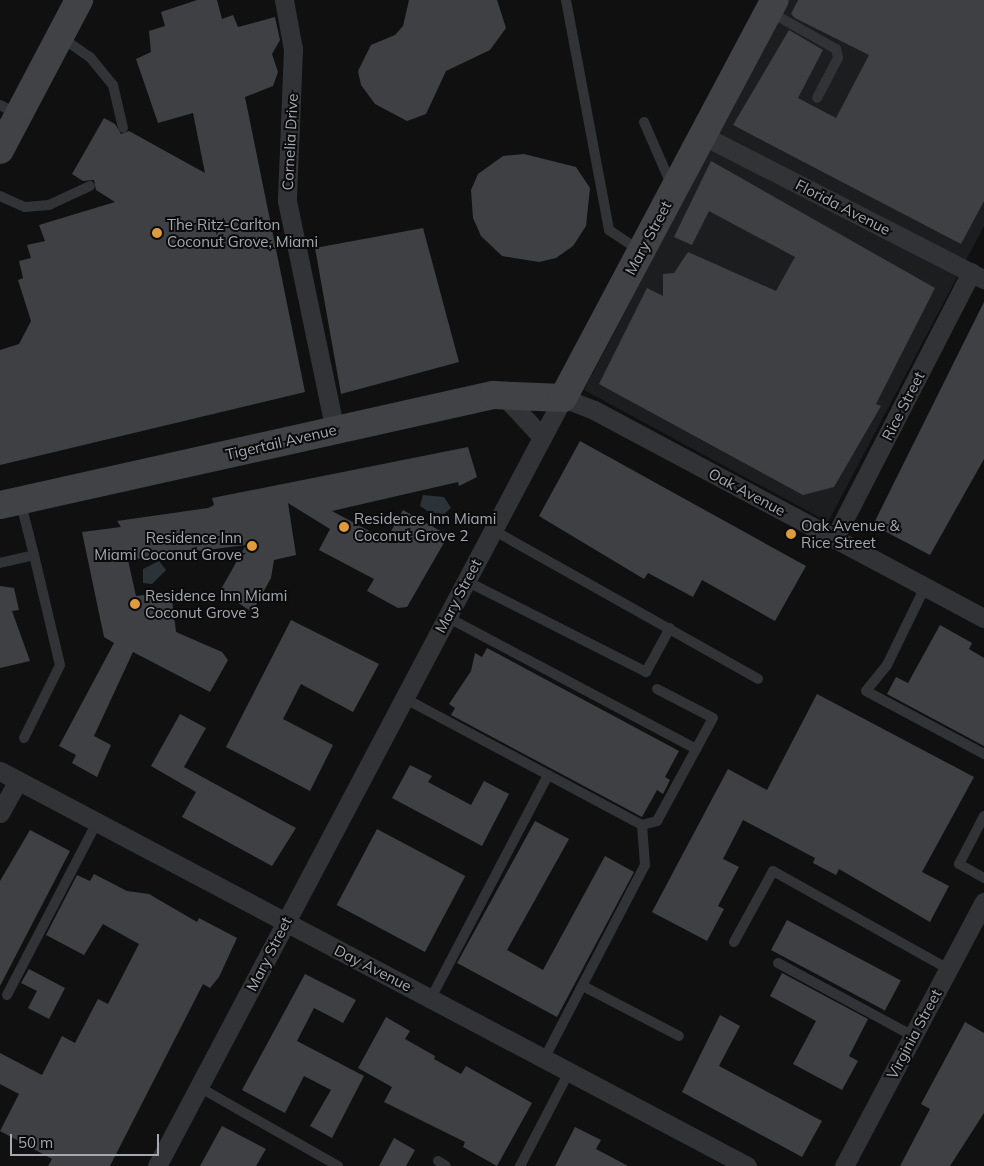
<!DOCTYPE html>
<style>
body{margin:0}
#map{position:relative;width:984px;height:1166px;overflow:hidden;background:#101011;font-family:Mulish,sans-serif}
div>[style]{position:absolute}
.built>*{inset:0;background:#1c1d1e}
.water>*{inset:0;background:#2b3339}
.building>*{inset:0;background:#3f4044;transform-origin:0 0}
.lane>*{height:10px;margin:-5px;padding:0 5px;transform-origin:5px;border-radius:5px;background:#323336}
.street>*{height:19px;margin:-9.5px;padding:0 9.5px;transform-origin:9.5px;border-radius:9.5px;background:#323336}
.secondary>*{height:28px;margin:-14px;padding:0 14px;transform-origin:14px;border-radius:14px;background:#404246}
.dots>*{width:14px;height:14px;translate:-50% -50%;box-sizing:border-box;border:2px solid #0b0b0c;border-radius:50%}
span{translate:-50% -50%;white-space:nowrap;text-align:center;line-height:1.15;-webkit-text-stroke:4px #0b0b0c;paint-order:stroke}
.street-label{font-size:15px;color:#a3a8b1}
.poi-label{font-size:15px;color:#a3a8b1}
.left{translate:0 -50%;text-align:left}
.right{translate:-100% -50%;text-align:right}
.scale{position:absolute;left:10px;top:1134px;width:149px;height:22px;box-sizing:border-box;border:2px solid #a3a8b1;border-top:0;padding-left:6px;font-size:15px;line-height:18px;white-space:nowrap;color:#a3a8b1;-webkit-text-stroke:4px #0b0b0c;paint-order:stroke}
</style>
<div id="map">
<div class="built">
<i style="clip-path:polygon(788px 0,984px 0,984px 226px,828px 522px,584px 390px)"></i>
</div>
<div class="water">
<i style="clip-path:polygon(423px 495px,444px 497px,451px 508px,444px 514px,429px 512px,420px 506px)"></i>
<i style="clip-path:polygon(159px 561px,166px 570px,152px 584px,143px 583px,143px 569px)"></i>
</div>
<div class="building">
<i style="clip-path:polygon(197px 0,217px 0,222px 19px,233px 15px,238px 27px,275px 17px,280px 40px,272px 54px,278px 72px,273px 86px,245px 97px,305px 392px,0 465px,0 350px,19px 344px,31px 321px,18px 280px,23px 278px,19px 261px,31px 258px,27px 245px,45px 241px,39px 225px,115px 202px,96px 190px,94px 180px,83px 181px,72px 174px,104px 118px,115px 124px,121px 134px,129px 131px,205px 173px,193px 113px,158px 123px,136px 59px,151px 52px,149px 31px,165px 26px,161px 12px)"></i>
<i style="clip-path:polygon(409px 0,497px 0,506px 28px,490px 50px,446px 71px,426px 114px,407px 121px,375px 104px,361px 85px,358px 71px,371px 45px,395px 35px,403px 26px)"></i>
<i style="clip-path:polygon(798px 0,984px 0,984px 201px,961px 244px,733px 125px,789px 30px,823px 50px,798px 98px,836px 118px,869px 55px,795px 18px,791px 14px)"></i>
<i style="clip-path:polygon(524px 154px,576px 167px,590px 188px,586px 226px,573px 246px,556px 258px,539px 262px,502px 256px,481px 236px,473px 218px,471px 190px,478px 174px,503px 156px)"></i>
<i style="clip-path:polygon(711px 161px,935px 288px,876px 404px,881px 406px,834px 487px,803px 495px,599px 384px,647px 288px,663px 296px,663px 274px,674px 273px,688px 252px,776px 291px,795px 257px,709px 211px,692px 245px,674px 237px)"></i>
<i style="clip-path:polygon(423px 228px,459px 362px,341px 394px,315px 248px)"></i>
<i style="clip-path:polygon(984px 302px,984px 459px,930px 555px,873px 525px)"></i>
<i style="clip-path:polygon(580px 441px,806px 566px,775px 621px,702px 580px,693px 597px,648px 573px,644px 579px,539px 516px)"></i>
<i style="clip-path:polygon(468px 447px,477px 477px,459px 486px,458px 482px,332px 511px,386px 540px,403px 510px,444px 533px,441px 538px,445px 541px,407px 607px,398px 608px,367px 591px,374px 579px,319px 550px,330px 529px,288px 503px,296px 555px,274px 560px,271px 578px,252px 612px,220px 591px,246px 545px,128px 560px,136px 596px,171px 592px,176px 632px,222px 652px,228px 660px,210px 692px,133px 652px,94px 736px,111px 745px,97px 777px,72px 763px,76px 755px,59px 746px,114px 643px,104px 637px,82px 532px,121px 527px,117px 521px,208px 508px,214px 505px,212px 498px)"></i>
<i style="clip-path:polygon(0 586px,14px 588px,19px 610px,12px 611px,30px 661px,0 668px)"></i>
<i style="clip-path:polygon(291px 620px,379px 664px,353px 712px,301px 684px,283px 719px,333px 745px,310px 791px,226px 747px)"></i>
<i style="clip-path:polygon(940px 625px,972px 643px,969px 649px,984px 658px,984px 746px,887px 694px,896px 677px,908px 683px)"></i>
<i style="clip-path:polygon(487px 648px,679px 751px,665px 777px,670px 780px,663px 794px,657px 790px,642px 817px,451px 715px,455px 708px,449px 704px,471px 671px,475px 653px,482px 657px)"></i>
<i style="clip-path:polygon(817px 694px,974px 777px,922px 872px,949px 886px,930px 922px,839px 869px,836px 875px,813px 863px,815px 858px,743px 820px,723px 859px,739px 867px,718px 906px,724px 909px,707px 941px,652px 912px,728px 769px,767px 790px)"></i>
<i style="clip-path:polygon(180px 714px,206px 728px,184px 767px,296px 828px,272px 866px,182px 817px,196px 792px,151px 766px)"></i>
<i style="clip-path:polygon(410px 765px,432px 776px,428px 782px,471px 805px,484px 781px,509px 794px,482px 846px,392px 798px)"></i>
<i style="clip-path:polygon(535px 821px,569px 839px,507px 950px,543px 970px,605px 856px,634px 872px,557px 1017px,457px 963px)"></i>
<i style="left:377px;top:829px;width:100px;height:86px;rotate:28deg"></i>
<i style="clip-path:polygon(30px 830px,70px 851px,0 986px,0 881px)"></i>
<i style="clip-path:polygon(94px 874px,127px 891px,149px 894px,197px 922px,199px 918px,237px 938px,219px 977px,210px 988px,203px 984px,110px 1166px,48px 1166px,52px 1159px,0 1131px,19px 1094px,0 1084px,0 1053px,42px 1075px,62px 1036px,75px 1043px,98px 999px,108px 1004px,139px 944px,103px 924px,84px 955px,46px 935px,77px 875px,90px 881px)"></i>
<i style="left:787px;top:920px;width:129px;height:34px;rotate:28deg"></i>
<i style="clip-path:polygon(29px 969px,65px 988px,49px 1019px,28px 1008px,37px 991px,21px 983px)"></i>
<i style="clip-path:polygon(782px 973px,868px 1019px,849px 1056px,858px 1061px,842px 1090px,793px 1064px,816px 1021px,770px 996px)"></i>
<i style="clip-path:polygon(305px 974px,356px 1000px,343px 1023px,314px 1008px,297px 1041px,364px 1076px,332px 1138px,310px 1126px,331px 1090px,304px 1076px,285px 1113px,242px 1090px)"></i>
<i style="clip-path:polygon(720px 1015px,740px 1026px,719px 1066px,822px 1121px,802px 1157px,682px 1092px)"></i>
<i style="clip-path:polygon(386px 1017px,410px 1031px,405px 1039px,435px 1056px,434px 1059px,461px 1074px,466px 1066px,532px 1103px,497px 1166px,463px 1147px,465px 1142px,384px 1102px,392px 1087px,358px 1068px)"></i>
<i style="clip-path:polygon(965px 1022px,984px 1033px,984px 1113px,950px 1166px,900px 1166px,930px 1109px,921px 1104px)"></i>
<i style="clip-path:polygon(222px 1126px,266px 1149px,256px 1166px,200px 1166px)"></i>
<i style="clip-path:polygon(575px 1127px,601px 1140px,596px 1149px,628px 1166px,555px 1166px)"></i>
<i style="clip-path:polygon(394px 1138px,415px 1150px,406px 1166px,379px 1166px)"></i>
</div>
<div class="lane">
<i style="left:566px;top:0;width:234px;rotate:79.4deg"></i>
<i style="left:609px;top:230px;width:37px;rotate:34deg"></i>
<i style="left:770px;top:12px;width:76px;rotate:29.3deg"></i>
<i style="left:836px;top:49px;width:9px;rotate:77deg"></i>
<i style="left:838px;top:58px;width:45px;rotate:117.7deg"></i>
<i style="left:61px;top:37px;width:35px;rotate:35deg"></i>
<i style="left:90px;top:57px;width:36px;rotate:51deg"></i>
<i style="left:113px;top:85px;width:44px;rotate:76.9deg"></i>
<i style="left:0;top:105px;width:19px;rotate:28deg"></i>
<i style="left:644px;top:122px;width:70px;rotate:66.4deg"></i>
<i style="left:0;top:196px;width:27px;rotate:24deg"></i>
<i style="left:25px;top:207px;width:24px;rotate:-5deg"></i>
<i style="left:49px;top:205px;width:45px;rotate:-24.9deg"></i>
<i style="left:493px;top:530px;width:304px;rotate:29.3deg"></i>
<i style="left:0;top:563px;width:35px;rotate:-13deg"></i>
<i style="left:34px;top:555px;width:57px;rotate:-104.3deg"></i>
<i style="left:466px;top:581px;width:202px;rotate:26.8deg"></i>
<i style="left:646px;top:672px;width:50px;rotate:-61.4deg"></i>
<i style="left:925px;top:587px;width:87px;rotate:116deg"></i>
<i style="left:887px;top:665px;width:33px;rotate:129deg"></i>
<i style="left:866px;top:691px;width:134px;rotate:28.1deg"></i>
<i style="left:447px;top:617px;width:282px;rotate:27.9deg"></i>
<i style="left:404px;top:698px;width:270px;rotate:28.1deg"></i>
<i style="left:642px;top:825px;width:16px;rotate:-15deg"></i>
<i style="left:657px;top:821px;width:117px;rotate:-61.5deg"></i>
<i style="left:713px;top:718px;width:63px;rotate:-152.6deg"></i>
<i style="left:24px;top:738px;width:81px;rotate:-63.7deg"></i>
<i style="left:60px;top:665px;width:113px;rotate:-103.3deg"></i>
<i style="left:984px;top:816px;width:54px;rotate:117.5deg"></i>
<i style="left:959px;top:864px;width:29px;rotate:29deg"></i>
<i style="left:734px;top:942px;width:81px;rotate:-61.2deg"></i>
<i style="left:773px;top:871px;width:201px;rotate:29.2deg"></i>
<i style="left:778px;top:963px;width:153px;rotate:28.4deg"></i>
<i style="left:583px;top:986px;width:108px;rotate:27.5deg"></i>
<i style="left:7px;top:995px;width:195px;rotate:-62.5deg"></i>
<i style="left:431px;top:998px;width:252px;rotate:-62.3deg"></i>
<i style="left:544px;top:1059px;width:219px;rotate:-62.5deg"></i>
<i style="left:645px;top:865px;width:40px;rotate:-94.3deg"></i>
<i style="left:199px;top:1087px;width:160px;rotate:29.6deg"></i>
<i style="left:438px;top:1161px;width:9px;rotate:32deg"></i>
<i style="left:520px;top:1166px;width:106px;rotate:-62.5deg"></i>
</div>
<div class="street">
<i style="left:284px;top:0;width:50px;rotate:79.6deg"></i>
<i style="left:293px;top:49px;width:152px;rotate:92.3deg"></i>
<i style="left:287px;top:201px;width:234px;rotate:78.2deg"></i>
<i style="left:702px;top:135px;width:317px;rotate:27.1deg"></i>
<i style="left:503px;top:395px;width:57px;rotate:47.1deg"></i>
<i style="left:834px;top:539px;width:300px;rotate:-62.8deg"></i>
<i style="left:0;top:771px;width:845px;rotate:27.87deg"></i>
<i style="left:0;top:813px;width:37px;rotate:-61deg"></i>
<i style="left:157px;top:1166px;width:869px;rotate:-62.14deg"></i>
<i style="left:563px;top:398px;width:33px;rotate:21deg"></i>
<i style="left:594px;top:410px;width:442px;rotate:28.1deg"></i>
<i style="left:844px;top:1166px;width:299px;rotate:-62.1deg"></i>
</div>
<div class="secondary">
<i style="left:0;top:150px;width:170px;rotate:-62.2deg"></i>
<i style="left:0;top:505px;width:505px;rotate:-12.58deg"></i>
<i style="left:493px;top:395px;width:70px;rotate:2.5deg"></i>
<i style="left:563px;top:398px;width:451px;rotate:-62deg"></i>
</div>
<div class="dots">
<i style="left:157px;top:233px;background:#df9b3b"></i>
<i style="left:344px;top:527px;background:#df9b3b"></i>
<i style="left:791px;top:534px;background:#df9b3b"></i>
<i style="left:252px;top:546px;background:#df9b3b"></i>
<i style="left:135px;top:604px;background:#df9b3b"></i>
</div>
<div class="street-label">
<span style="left:290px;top:142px;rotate:-87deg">Cornelia Drive</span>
<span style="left:843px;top:207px;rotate:27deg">Florida Avenue</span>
<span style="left:648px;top:238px;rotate:-62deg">Mary Street</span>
<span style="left:903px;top:406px;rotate:-63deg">Rice Street</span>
<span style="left:281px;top:442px;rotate:-13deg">Tigertail Avenue</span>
<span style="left:747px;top:492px;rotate:28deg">Oak Avenue</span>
<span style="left:458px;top:596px;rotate:-62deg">Mary Street</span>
<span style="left:269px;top:954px;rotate:-63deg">Mary Street</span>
<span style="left:373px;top:968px;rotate:27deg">Day Avenue</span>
<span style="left:914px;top:1034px;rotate:-62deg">Virginia Street</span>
</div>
<div class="poi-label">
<span class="left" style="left:167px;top:233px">The Ritz-Carlton<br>Coconut Grove, Miami</span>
<span class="left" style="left:354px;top:527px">Residence Inn Miami<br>Coconut Grove 2</span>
<span class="left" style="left:801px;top:534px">Oak Avenue &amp;<br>Rice Street</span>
<span class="right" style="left:242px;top:546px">Residence Inn<br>Miami Coconut Grove</span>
<span class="left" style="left:145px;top:604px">Residence Inn Miami<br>Coconut Grove 3</span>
</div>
<div class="scale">50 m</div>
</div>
